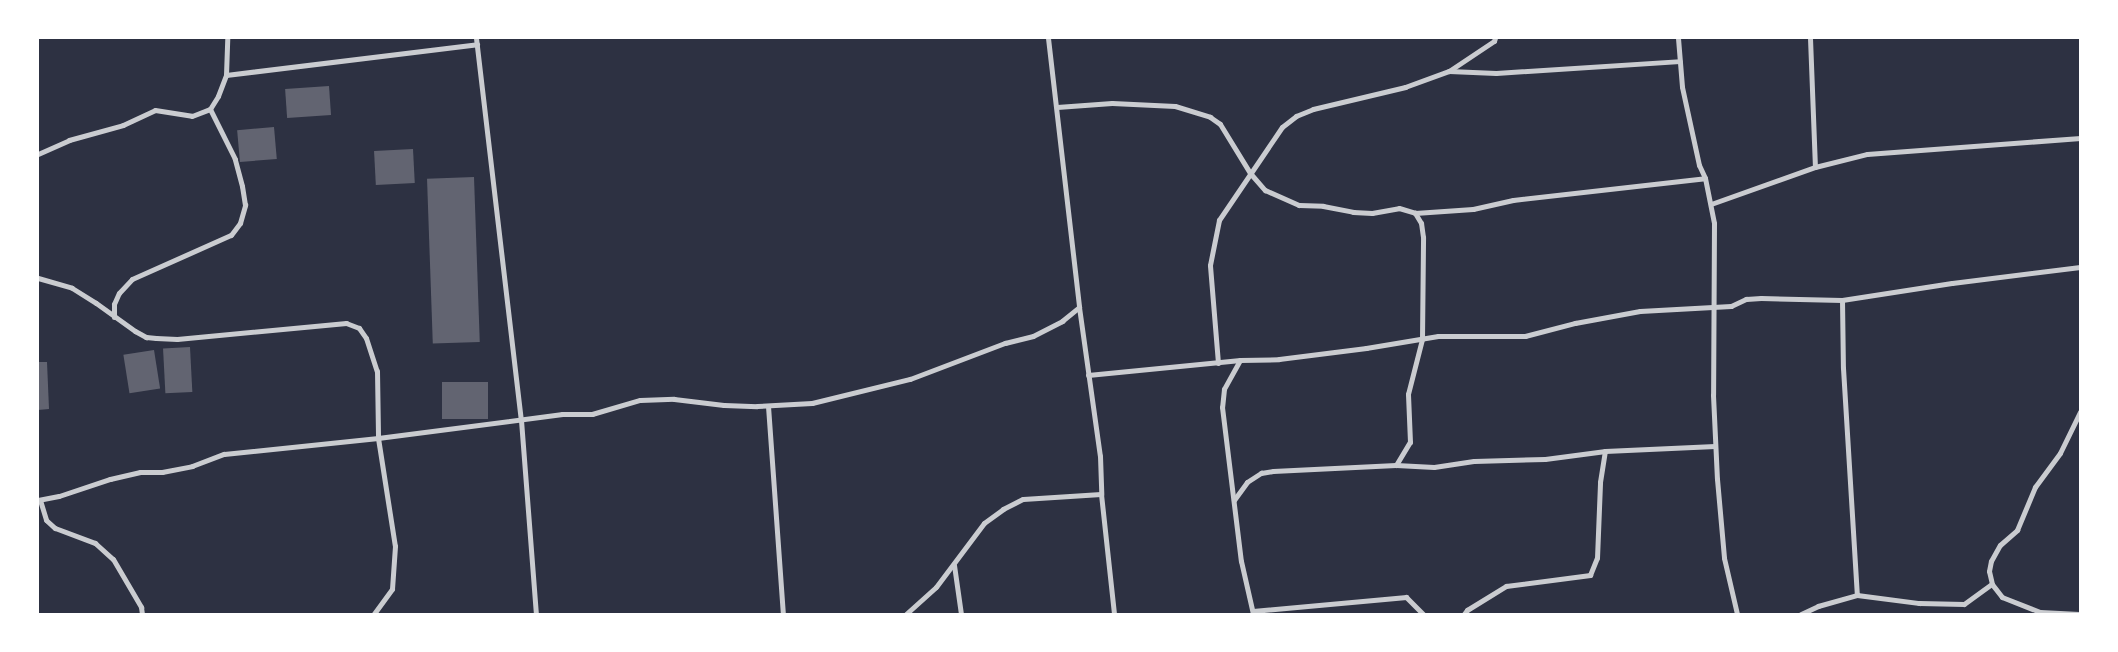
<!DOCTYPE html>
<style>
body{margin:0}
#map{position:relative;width:2118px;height:652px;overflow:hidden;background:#2d3142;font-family:Figtree,sans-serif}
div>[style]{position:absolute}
.building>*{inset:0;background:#626471;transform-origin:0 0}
.minor>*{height:5px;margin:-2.5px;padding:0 2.5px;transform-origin:2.5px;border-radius:2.5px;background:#caccd0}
span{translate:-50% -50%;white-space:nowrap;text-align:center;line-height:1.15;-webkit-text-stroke:4px #fff;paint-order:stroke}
.frame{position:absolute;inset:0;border:39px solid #fff;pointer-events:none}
</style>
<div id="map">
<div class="building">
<i style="left:329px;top:86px;width:29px;height:44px;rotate:86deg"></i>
<i style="left:274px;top:127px;width:32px;height:37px;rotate:85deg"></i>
<i style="left:413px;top:149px;width:34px;height:39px;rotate:87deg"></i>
<i style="left:474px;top:177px;width:165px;height:47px;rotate:88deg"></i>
<i style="left:190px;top:347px;width:45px;height:27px;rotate:87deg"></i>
<i style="left:154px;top:350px;width:39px;height:31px;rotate:81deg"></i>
<i style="clip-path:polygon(38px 362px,47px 362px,49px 409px,38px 410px)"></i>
<i style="left:442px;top:382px;width:46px;height:37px"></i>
</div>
<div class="minor">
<i style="left:476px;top:38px;width:385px;rotate:83.3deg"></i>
<i style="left:521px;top:420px;width:195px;rotate:85.6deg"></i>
<i style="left:1048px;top:38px;width:271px;rotate:83.4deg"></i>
<i style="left:1079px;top:307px;width:150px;rotate:82deg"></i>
<i style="left:1100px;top:456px;width:38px;rotate:88deg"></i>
<i style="left:1101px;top:494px;width:121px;rotate:83.8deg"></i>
<i style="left:1678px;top:38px;width:49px;rotate:85.3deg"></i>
<i style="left:1682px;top:87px;width:80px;rotate:77.7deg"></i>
<i style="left:1699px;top:165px;width:14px;rotate:65deg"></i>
<i style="left:1705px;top:178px;width:46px;rotate:78.7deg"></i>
<i style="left:1714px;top:223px;width:172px;rotate:90.3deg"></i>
<i style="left:1713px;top:395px;width:84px;rotate:87.3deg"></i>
<i style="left:1717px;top:479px;width:79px;rotate:84.9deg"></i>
<i style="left:1724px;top:558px;width:57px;rotate:76.9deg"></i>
<i style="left:1810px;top:38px;width:129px;rotate:87.8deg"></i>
<i style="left:1449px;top:71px;width:47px;rotate:2.4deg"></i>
<i style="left:1496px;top:73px;width:184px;rotate:-3.7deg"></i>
<i style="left:226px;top:75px;width:253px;rotate:-7deg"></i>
<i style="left:1057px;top:107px;width:55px;rotate:-4.2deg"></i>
<i style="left:1112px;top:103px;width:63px;rotate:2.7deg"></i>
<i style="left:1175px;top:106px;width:37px;rotate:17deg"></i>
<i style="left:1210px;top:117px;width:12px;rotate:35deg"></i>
<i style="left:1220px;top:124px;width:57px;rotate:58.5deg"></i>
<i style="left:1250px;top:173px;width:23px;rotate:49deg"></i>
<i style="left:1265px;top:190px;width:37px;rotate:24deg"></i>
<i style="left:1299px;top:205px;width:24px;rotate:2deg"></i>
<i style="left:1323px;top:206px;width:31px;rotate:11deg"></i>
<i style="left:1353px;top:212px;width:19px;rotate:3deg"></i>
<i style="left:1372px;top:213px;width:27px;rotate:-10deg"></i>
<i style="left:1399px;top:208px;width:17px;rotate:17deg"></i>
<i style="left:1415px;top:213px;width:58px;rotate:-3.9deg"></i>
<i style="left:1473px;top:209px;width:41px;rotate:-12.7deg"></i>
<i style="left:1513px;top:200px;width:193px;rotate:-6.5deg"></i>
<i style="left:38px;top:154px;width:34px;rotate:-24deg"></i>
<i style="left:69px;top:140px;width:56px;rotate:-15.5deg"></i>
<i style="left:123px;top:125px;width:35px;rotate:-25deg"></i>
<i style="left:155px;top:110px;width:37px;rotate:9deg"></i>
<i style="left:192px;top:116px;width:19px;rotate:-21deg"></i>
<i style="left:210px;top:109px;width:15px;rotate:-58deg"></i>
<i style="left:218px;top:96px;width:22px;rotate:-69deg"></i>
<i style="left:226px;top:75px;width:37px;rotate:-88deg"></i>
<i style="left:1711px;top:204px;width:110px;rotate:-19.6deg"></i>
<i style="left:1815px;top:167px;width:54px;rotate:-14deg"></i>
<i style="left:1867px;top:154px;width:214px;rotate:-4.3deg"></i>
<i style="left:38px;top:278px;width:35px;rotate:16deg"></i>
<i style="left:72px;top:288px;width:28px;rotate:32deg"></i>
<i style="left:96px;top:303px;width:48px;rotate:35.7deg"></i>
<i style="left:135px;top:331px;width:13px;rotate:29deg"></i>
<i style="left:146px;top:337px;width:10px;rotate:6deg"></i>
<i style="left:156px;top:338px;width:21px;rotate:3deg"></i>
<i style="left:177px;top:339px;width:170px;rotate:-5.4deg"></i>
<i style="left:346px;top:323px;width:14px;rotate:21deg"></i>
<i style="left:359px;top:328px;width:12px;rotate:55deg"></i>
<i style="left:366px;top:338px;width:35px;rotate:72deg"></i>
<i style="left:377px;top:371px;width:67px;rotate:89.1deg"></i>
<i style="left:378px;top:438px;width:109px;rotate:81.1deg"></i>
<i style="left:395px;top:546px;width:43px;rotate:94deg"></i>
<i style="left:392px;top:589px;width:31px;rotate:126deg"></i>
<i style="left:1842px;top:300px;width:68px;rotate:89.2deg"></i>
<i style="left:1843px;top:368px;width:227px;rotate:86.5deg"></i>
<i style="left:114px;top:317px;width:13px;rotate:-90deg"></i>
<i style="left:114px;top:304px;width:12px;rotate:-66deg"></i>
<i style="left:119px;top:293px;width:19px;rotate:-47deg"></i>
<i style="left:132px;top:279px;width:108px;rotate:-24deg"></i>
<i style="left:231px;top:235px;width:15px;rotate:-53deg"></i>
<i style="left:240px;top:223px;width:19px;rotate:-74deg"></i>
<i style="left:245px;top:205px;width:19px;rotate:-99deg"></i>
<i style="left:242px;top:186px;width:28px;rotate:-105deg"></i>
<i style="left:235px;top:159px;width:56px;rotate:-116.6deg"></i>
<i style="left:1240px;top:360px;width:33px;rotate:119deg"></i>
<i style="left:1224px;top:389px;width:18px;rotate:96deg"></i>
<i style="left:1222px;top:407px;width:155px;rotate:83deg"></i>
<i style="left:1241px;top:561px;width:54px;rotate:77.2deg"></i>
<i style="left:1218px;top:363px;width:98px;rotate:-94.7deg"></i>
<i style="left:1210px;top:265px;width:46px;rotate:-78.7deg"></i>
<i style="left:1219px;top:220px;width:112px;rotate:-55.9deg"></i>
<i style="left:1282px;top:127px;width:18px;rotate:-38deg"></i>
<i style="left:1296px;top:116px;width:18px;rotate:-22deg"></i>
<i style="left:1313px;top:109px;width:95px;rotate:-13.4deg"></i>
<i style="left:1405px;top:87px;width:47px;rotate:-20deg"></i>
<i style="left:1449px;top:71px;width:54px;rotate:-33.7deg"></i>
<i style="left:1494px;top:41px;width:3px;rotate:-72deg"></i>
<i style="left:1088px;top:375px;width:153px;rotate:-5.6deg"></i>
<i style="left:1240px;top:360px;width:39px;rotate:-1deg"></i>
<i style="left:1279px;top:359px;width:88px;rotate:-7.2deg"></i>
<i style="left:1366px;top:348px;width:73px;rotate:-9.5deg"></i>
<i style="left:1438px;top:336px;width:87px"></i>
<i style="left:1525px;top:336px;width:52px;rotate:-14.6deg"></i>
<i style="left:1575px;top:323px;width:66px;rotate:-10.5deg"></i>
<i style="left:1640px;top:311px;width:91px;rotate:-3.1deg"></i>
<i style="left:1731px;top:306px;width:17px;rotate:-25deg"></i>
<i style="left:1746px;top:299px;width:15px;rotate:-4deg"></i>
<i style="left:1761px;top:298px;width:81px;rotate:1.4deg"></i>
<i style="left:1842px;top:300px;width:111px;rotate:-8.8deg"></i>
<i style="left:1952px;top:283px;width:129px;rotate:-7.1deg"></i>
<i style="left:768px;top:406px;width:209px;rotate:85.9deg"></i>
<i style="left:1396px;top:465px;width:27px;rotate:-59deg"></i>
<i style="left:1410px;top:442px;width:48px;rotate:-92.4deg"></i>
<i style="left:1408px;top:394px;width:57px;rotate:-75.7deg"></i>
<i style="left:1422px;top:339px;width:102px;rotate:-89.4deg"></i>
<i style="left:1423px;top:237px;width:14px;rotate:-98deg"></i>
<i style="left:1421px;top:223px;width:12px;rotate:-121deg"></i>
<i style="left:38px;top:500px;width:21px;rotate:-11deg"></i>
<i style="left:59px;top:496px;width:54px;rotate:-18.4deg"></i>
<i style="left:110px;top:479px;width:31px;rotate:-13deg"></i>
<i style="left:140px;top:472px;width:22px"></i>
<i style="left:162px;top:472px;width:31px;rotate:-11deg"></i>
<i style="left:192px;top:466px;width:34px;rotate:-21deg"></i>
<i style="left:224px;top:454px;width:155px;rotate:-5.9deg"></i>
<i style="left:378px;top:438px;width:186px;rotate:-7.4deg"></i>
<i style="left:562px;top:414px;width:30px"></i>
<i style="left:592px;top:414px;width:50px;rotate:-16.3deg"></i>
<i style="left:640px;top:400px;width:34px;rotate:-2deg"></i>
<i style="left:674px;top:399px;width:50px;rotate:6.8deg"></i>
<i style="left:724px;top:405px;width:33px;rotate:2deg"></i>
<i style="left:757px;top:406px;width:55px;rotate:-3.1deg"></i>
<i style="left:812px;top:403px;width:101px;rotate:-13.8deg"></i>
<i style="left:910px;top:379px;width:102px;rotate:-20.8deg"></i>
<i style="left:1005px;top:343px;width:29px;rotate:-14deg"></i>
<i style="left:1033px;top:336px;width:33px;rotate:-27deg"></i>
<i style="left:1062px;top:321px;width:22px;rotate:-39deg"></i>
<i style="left:40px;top:500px;width:21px;rotate:73deg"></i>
<i style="left:46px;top:520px;width:12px;rotate:42deg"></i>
<i style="left:55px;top:528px;width:43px;rotate:20.6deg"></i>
<i style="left:95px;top:543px;width:24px;rotate:42deg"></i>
<i style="left:113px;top:559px;width:56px;rotate:59.7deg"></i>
<i style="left:141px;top:607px;width:7px;rotate:82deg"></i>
<i style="left:1234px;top:500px;width:22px;rotate:-54deg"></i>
<i style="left:1247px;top:482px;width:17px;rotate:-33deg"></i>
<i style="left:1261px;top:473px;width:12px;rotate:-9deg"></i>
<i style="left:1273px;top:471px;width:123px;rotate:-2.8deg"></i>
<i style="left:1396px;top:465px;width:38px;rotate:3deg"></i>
<i style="left:1434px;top:467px;width:40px;rotate:-8.5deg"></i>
<i style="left:1474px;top:461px;width:71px;rotate:-1.6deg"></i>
<i style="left:1545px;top:459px;width:61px;rotate:-7.6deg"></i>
<i style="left:1605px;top:451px;width:110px;rotate:-2.6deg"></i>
<i style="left:954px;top:565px;width:49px;rotate:81.9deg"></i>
<i style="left:1253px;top:611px;width:154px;rotate:-5.2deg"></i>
<i style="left:1406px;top:597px;width:24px;rotate:45deg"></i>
<i style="left:906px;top:614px;width:40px;rotate:-42deg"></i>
<i style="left:936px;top:587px;width:80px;rotate:-53.1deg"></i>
<i style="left:984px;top:523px;width:24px;rotate:-36deg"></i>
<i style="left:1003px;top:509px;width:22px;rotate:-27deg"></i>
<i style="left:1023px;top:499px;width:78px;rotate:-3.7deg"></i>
<i style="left:1464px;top:614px;width:5px;rotate:-53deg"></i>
<i style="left:1467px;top:610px;width:46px;rotate:-31.6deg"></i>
<i style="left:1506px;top:586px;width:85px;rotate:-7.5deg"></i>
<i style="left:1590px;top:575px;width:18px;rotate:-68deg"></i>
<i style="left:1597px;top:558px;width:76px;rotate:-87.7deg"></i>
<i style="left:1600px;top:482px;width:31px;rotate:-81deg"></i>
<i style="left:1801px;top:614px;width:19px;rotate:-25deg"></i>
<i style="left:1818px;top:606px;width:41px;rotate:-15.8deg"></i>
<i style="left:1857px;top:595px;width:63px;rotate:7.4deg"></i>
<i style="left:1919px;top:603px;width:45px;rotate:1.3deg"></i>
<i style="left:1964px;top:604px;width:34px;rotate:-36deg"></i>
<i style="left:2079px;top:614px;width:39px;rotate:-177deg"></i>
<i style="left:2040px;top:612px;width:41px;rotate:-158.5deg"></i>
<i style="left:2002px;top:597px;width:16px;rotate:-128deg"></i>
<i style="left:1992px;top:584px;width:13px;rotate:-103deg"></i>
<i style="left:1989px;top:571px;width:10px;rotate:-79deg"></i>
<i style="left:1991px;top:561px;width:18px;rotate:-61deg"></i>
<i style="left:2000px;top:545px;width:23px;rotate:-41deg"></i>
<i style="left:2017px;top:530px;width:47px;rotate:-67.3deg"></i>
<i style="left:2035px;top:487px;width:42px;rotate:-53.7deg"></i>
<i style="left:2060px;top:453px;width:46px;rotate:-64deg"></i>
</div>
<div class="frame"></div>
</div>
